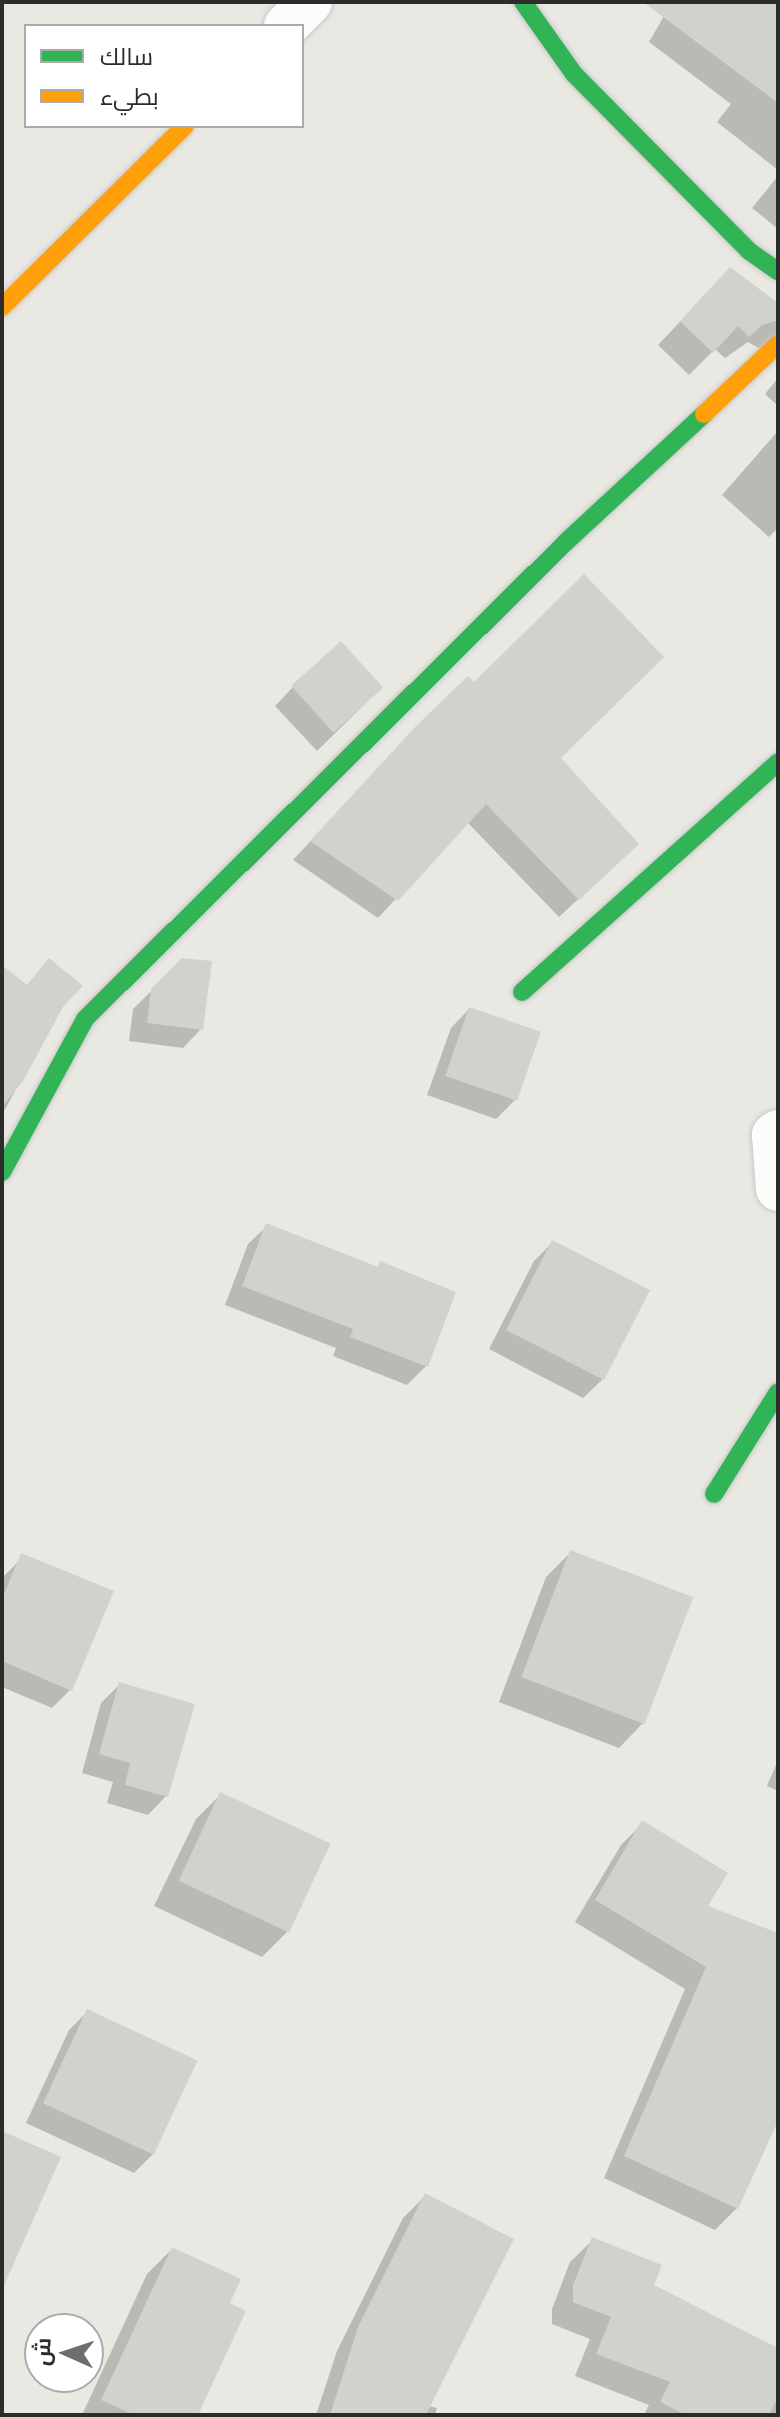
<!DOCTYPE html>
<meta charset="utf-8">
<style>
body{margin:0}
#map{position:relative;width:780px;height:2417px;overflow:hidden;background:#eae8e2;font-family:Quicksand,Cairo,sans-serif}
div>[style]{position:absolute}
.shadow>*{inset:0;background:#0003}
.building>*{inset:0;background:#d3d1cc;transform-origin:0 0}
.roads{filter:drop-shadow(0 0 2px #c8c7c7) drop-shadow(0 0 2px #c8c7c7)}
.street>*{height:44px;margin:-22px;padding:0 22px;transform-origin:22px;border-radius:22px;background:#fcfcfb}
.fast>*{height:18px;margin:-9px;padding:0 9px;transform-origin:9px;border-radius:9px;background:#30b455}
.slow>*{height:18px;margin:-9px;padding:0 9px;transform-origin:9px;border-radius:9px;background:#ff9f0a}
span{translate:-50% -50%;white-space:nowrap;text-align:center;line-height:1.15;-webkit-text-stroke:6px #fff;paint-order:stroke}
.frame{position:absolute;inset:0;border:4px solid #2c2c2c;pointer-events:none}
.legend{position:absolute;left:24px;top:24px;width:280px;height:104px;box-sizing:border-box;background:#fff;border:2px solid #ababab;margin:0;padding:10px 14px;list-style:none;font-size:24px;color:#2c2c2c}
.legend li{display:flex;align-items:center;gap:16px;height:40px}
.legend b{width:40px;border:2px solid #ababab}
.north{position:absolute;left:24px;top:2313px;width:80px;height:80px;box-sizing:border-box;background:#fff;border:2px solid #ababab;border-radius:50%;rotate:273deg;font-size:22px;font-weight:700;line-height:32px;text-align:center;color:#2c2c2c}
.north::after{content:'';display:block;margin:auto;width:28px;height:36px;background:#6e6e6c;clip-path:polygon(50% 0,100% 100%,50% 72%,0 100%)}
</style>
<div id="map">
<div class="shadow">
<i style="clip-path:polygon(647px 2px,778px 2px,778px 170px,717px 122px,731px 104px,649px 42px,667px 11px)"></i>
<i style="clip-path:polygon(778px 176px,778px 229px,752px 208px)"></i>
<i style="clip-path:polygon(707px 293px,778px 306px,778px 359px,748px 342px,725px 358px,715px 349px,689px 375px,658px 345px)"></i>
<i style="clip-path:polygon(778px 378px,778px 406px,765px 394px)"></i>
<i style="clip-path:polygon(778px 431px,778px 528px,769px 537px,722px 495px)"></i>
<i style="clip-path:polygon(293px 687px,381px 688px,317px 751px,275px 706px)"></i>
<i style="clip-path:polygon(399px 746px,558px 758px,618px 862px,559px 917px,467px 822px,378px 918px,293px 860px)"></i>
<i style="clip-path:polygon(183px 960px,201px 1029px,183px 1048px,129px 1041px,133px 1009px)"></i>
<i style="clip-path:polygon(50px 961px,61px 1006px,2px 1115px,2px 967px,25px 987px)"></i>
<i style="clip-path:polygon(469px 1009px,515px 1100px,496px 1119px,427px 1095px,451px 1028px)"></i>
<i style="clip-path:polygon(267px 1226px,376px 1268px,380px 1264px,454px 1293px,426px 1366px,407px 1385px,333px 1356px,336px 1348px,225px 1305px,248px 1244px)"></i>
<i style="clip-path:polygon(553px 1242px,602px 1380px,583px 1398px,489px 1349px,534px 1261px)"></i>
<i style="clip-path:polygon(571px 1552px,644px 1722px,619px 1748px,499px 1702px,546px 1577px)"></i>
<i style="clip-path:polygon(19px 1561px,70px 1690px,52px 1708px,2px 1687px,2px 1578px)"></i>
<i style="clip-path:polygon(120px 1684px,166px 1796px,148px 1815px,107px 1803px,113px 1782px,82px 1773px,101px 1703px)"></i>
<i style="clip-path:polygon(778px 1760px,778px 1791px,767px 1786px)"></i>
<i style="clip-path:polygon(221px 1794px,287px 1932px,262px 1957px,154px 1906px,196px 1819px)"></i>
<i style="clip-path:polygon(643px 1823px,705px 1907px,778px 1935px,778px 2117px,737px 2208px,715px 2230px,604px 2178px,685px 1989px,575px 1922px,621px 1845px)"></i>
<i style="clip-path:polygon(88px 2011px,153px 2154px,134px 2173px,26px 2123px,69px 2030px)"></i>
<i style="clip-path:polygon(425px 2196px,428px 2406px,437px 2408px,435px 2415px,316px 2415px,337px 2351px,403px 2218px)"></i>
<i style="clip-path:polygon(593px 2240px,652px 2286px,778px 2351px,778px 2415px,644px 2415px,649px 2405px,575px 2376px,590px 2339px,552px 2324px,552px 2309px,570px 2262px)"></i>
<i style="clip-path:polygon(172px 2249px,228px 2304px,196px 2415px,82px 2415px,147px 2274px)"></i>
</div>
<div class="building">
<i style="clip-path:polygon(643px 2px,778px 2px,778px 103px)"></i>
<i style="clip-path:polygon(730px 267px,778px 303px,778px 320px,762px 325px,749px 337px,738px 326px,713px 353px,680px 321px)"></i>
<i style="clip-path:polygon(584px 574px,664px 657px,561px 758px,639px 844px,579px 900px,486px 804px,398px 901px,310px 841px,417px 725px,468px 676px,474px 682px)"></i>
<i style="left:341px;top:641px;width:63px;height:67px;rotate:48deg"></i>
<i style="clip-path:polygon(49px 958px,83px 986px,63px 1007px,23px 1081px,2px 1107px,2px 965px,27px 985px)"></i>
<i style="clip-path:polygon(182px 958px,212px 961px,203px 1030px,147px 1023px,151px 989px)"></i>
<i style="left:469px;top:1007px;width:76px;height:73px;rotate:19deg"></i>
<i style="clip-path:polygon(266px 1223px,378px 1267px,380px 1261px,456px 1292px,428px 1367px,350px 1337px,353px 1329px,242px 1286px)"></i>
<i style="left:552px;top:1240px;width:110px;height:101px;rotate:27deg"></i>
<i style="left:570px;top:1550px;width:132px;height:136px;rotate:21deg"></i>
<i style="clip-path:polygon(21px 1553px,114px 1591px,72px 1691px,2px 1661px,2px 1599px)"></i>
<i style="clip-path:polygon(119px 1682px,195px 1704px,168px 1797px,125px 1785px,130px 1763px,99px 1754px)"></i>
<i style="left:220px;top:1792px;width:122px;height:98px;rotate:25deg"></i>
<i style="clip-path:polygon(642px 1820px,728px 1873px,708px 1906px,778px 1933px,778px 2121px,738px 2209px,624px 2156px,706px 1967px,595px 1900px)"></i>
<i style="left:87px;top:2009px;width:122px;height:104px;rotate:25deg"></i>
<i style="clip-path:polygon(2px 2131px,61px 2157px,2px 2290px)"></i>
<i style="clip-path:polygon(425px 2193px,514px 2239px,426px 2415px,330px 2415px,358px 2327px)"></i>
<i style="clip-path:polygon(592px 2237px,662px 2265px,654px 2285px,778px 2348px,778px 2397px,769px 2415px,685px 2415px,660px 2402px,670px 2382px,596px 2354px,611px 2317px,573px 2302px,573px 2285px)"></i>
<i style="clip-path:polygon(172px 2247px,241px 2279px,230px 2303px,246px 2311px,198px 2415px,134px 2415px,101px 2400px)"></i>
</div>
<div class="roads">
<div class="street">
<i style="left:286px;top:26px;width:34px;rotate:-45deg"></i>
<i style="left:778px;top:1132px;width:5px;rotate:143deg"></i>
<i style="left:774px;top:1135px;width:54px;rotate:85.8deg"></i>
</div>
<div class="fast">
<i style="left:523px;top:2px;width:88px;rotate:54.7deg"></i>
<i style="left:574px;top:74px;width:249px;rotate:45.3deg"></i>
<i style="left:749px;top:251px;width:35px;rotate:35deg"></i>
<i style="left:522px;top:992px;width:344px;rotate:-41.9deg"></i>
<i style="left:2px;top:1172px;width:174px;rotate:-61.5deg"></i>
<i style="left:85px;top:1019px;width:679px;rotate:-44.76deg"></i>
<i style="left:567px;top:541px;width:187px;rotate:-42.8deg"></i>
<i style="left:714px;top:1494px;width:120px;rotate:-57.9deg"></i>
</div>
<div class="slow">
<i style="left:2px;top:307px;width:257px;rotate:-44.7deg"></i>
<i style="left:704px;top:414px;width:102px;rotate:-43.4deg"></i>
</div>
</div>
<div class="frame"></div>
<ul class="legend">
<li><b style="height:10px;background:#30b455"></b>سالك</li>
<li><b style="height:10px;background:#ff9f0a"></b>بطيء</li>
</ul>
<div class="north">ش</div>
</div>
